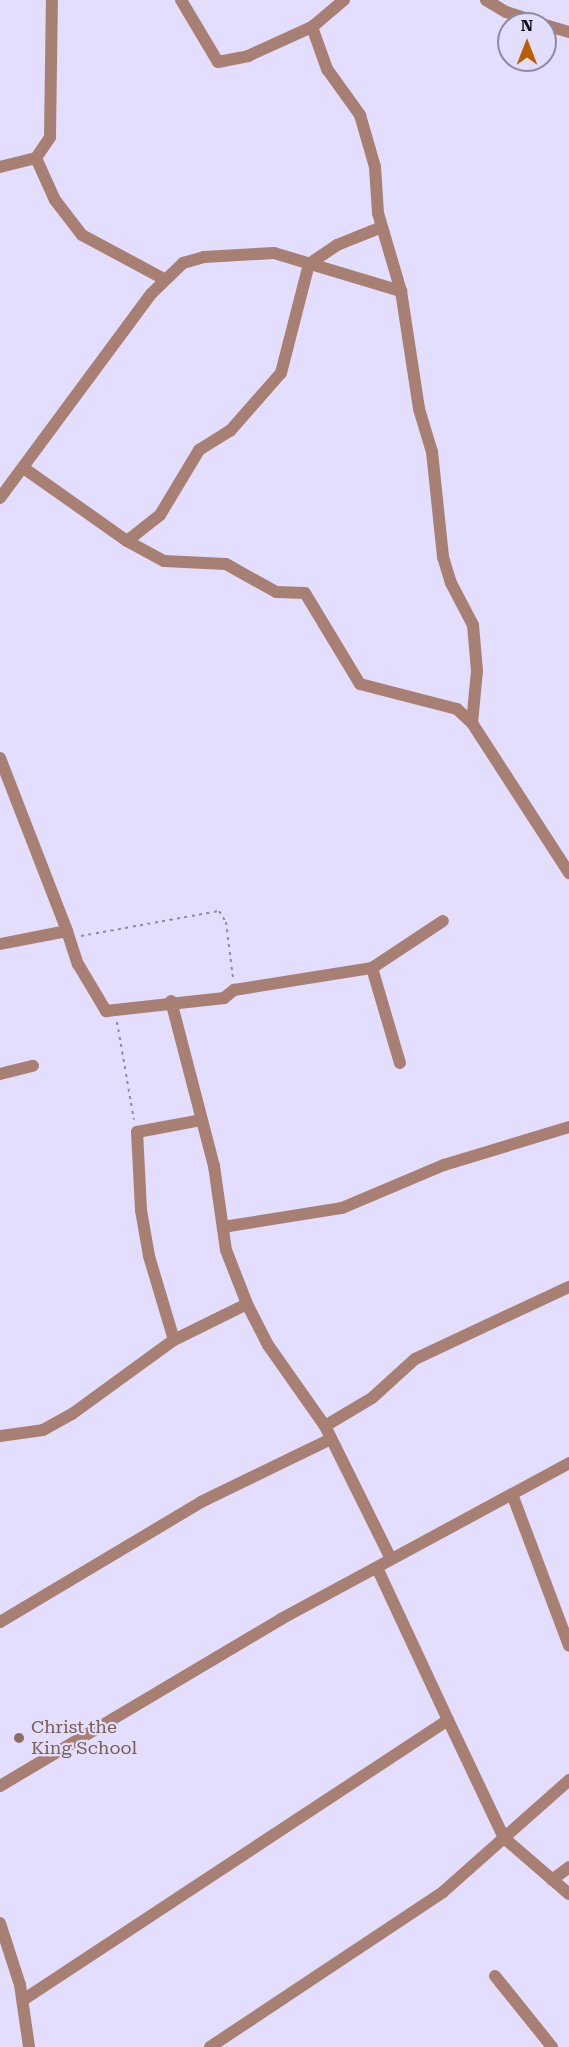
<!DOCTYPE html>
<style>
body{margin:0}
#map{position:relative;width:569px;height:2047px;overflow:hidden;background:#e4defe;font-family:"Roboto Serif",serif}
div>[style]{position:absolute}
.path>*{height:2px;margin-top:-1px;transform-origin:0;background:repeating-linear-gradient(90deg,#908ba3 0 3px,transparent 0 7.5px)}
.minor>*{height:12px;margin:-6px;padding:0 6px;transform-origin:6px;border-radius:6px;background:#a87f73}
.dots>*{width:16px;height:16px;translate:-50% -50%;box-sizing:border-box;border:3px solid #e4defe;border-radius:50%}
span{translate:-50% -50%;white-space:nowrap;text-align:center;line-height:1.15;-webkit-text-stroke:4.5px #e4defe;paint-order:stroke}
.education-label{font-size:18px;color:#785e54}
.left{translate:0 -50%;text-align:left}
.north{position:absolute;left:497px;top:12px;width:60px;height:60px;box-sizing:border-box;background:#e4defe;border:2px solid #8f8aa2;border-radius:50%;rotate:0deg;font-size:16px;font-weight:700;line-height:24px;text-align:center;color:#0f0c17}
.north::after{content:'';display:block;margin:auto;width:21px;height:27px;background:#ba5e05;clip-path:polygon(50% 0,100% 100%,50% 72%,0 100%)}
</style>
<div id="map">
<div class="path">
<i style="left:81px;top:936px;width:140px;rotate:-10.3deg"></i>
<i style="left:219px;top:911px;width:13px;rotate:58deg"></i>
<i style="left:226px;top:922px;width:56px;rotate:82.9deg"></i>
<i style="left:117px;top:1022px;width:99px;rotate:80.2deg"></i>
</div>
<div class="minor">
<i style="left:181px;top:0;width:72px;rotate:59.2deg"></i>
<i style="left:218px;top:62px;width:31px;rotate:-11deg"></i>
<i style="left:248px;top:56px;width:70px;rotate:-24.4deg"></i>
<i style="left:344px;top:0;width:42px;rotate:139.8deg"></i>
<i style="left:312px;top:27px;width:45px;rotate:70.3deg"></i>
<i style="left:327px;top:69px;width:57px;rotate:54.3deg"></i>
<i style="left:360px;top:115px;width:54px;rotate:73.9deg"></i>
<i style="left:375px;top:167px;width:46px;rotate:86.3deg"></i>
<i style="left:378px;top:213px;width:81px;rotate:73.6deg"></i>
<i style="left:486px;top:0;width:23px;rotate:31deg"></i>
<i style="left:506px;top:12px;width:38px;rotate:18deg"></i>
<i style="left:545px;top:25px;width:25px;rotate:16deg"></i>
<i style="left:36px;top:158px;width:46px;rotate:65.7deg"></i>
<i style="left:55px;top:200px;width:44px;rotate:52.4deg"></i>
<i style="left:82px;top:235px;width:93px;rotate:28.2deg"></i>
<i style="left:0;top:167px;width:37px;rotate:-14deg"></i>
<i style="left:36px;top:158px;width:25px;rotate:-56deg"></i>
<i style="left:50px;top:137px;width:137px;rotate:-89.2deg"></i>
<i style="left:25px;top:469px;width:125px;rotate:35.2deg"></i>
<i style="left:127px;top:541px;width:42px;rotate:28.4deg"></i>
<i style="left:164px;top:561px;width:62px;rotate:2.8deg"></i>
<i style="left:226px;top:564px;width:57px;rotate:29.2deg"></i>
<i style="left:276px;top:592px;width:29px;rotate:2deg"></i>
<i style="left:305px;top:593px;width:106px;rotate:58.9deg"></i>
<i style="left:360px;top:684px;width:100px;rotate:14.5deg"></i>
<i style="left:457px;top:709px;width:21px;rotate:43deg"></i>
<i style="left:0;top:498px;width:254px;rotate:-53.5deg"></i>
<i style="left:151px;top:294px;width:45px;rotate:-44.1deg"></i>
<i style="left:183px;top:263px;width:22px;rotate:-16deg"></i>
<i style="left:204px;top:257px;width:70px;rotate:-3.3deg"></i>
<i style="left:274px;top:253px;width:133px;rotate:16.7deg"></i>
<i style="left:401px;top:291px;width:119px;rotate:81.3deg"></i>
<i style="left:419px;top:409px;width:45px;rotate:73.2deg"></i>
<i style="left:432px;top:452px;width:106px;rotate:84deg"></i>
<i style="left:443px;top:557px;width:27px;rotate:73deg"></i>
<i style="left:451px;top:583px;width:47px;rotate:62.4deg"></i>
<i style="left:473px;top:625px;width:46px;rotate:85deg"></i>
<i style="left:477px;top:671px;width:52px;rotate:95.5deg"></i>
<i style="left:472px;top:723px;width:179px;rotate:57.1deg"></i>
<i style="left:127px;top:541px;width:42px;rotate:-38.2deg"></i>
<i style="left:160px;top:515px;width:76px;rotate:-59deg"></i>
<i style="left:199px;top:450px;width:36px;rotate:-32deg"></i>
<i style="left:230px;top:431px;width:77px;rotate:-48.7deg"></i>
<i style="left:281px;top:373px;width:113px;rotate:-75.6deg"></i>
<i style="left:309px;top:264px;width:34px;rotate:-34deg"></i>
<i style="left:337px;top:245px;width:48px;rotate:-21.8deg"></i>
<i style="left:0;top:758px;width:186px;rotate:68.8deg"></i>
<i style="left:67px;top:931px;width:68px;rotate:169deg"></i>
<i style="left:67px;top:931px;width:35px;rotate:72deg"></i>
<i style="left:78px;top:964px;width:55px;rotate:59.2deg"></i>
<i style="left:106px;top:1011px;width:119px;rotate:-6.3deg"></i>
<i style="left:224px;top:998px;width:13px;rotate:-39deg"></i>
<i style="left:234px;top:990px;width:140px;rotate:-9.1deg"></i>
<i style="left:372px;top:968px;width:85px;rotate:-33.5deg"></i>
<i style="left:372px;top:968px;width:99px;rotate:73.6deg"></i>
<i style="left:171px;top:1001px;width:171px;rotate:75.4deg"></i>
<i style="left:214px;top:1166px;width:85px;rotate:81.9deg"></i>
<i style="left:226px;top:1250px;width:58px;rotate:68.7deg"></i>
<i style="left:247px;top:1304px;width:46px;rotate:62.9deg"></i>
<i style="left:268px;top:1345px;width:99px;rotate:54.9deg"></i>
<i style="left:325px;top:1426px;width:148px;rotate:63.6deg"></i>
<i style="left:0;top:1074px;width:34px;rotate:-14deg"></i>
<i style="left:223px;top:1227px;width:121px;rotate:-9.1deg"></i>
<i style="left:342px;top:1208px;width:111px;rotate:-22.9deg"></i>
<i style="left:444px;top:1165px;width:131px;rotate:-16.9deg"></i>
<i style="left:174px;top:1340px;width:88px;rotate:-106.6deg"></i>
<i style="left:149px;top:1256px;width:47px;rotate:-99.9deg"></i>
<i style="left:141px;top:1210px;width:78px;rotate:-92.9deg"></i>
<i style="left:137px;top:1132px;width:65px;rotate:-10.6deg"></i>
<i style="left:325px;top:1426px;width:55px;rotate:-30.8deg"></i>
<i style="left:372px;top:1398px;width:58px;rotate:-42.2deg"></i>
<i style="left:415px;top:1359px;width:170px;rotate:-25.1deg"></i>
<i style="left:0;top:1436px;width:43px;rotate:-7.9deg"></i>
<i style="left:43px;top:1430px;width:33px;rotate:-29deg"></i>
<i style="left:72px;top:1414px;width:126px;rotate:-36deg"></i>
<i style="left:174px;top:1340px;width:81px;rotate:-26.3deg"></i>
<i style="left:512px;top:1494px;width:162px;rotate:69.4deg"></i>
<i style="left:0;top:1622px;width:234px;rotate:-30.8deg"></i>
<i style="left:201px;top:1502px;width:144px;rotate:-25.9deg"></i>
<i style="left:448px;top:1720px;width:131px;rotate:64.6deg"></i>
<i style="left:504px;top:1838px;width:86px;rotate:40.7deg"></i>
<i style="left:0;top:1786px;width:327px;rotate:-30.7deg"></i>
<i style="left:281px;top:1619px;width:328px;rotate:-28.4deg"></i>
<i style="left:552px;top:1880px;width:21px;rotate:-37deg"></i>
<i style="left:0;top:1923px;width:65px;rotate:72.1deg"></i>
<i style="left:20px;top:1985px;width:63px;rotate:81.7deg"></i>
<i style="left:495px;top:1976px;width:91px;rotate:51.2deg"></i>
<i style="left:23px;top:2000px;width:509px;rotate:-33.38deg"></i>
<i style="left:448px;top:1720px;width:168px;rotate:-115deg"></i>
<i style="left:210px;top:2047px;width:280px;rotate:-33.6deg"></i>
<i style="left:443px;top:1892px;width:169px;rotate:-41.6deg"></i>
</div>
<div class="dots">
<i style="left:19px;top:1738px;background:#8d6e63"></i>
</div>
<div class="education-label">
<span class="left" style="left:31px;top:1738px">Christ the<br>King School</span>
</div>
<div class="north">N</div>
</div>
